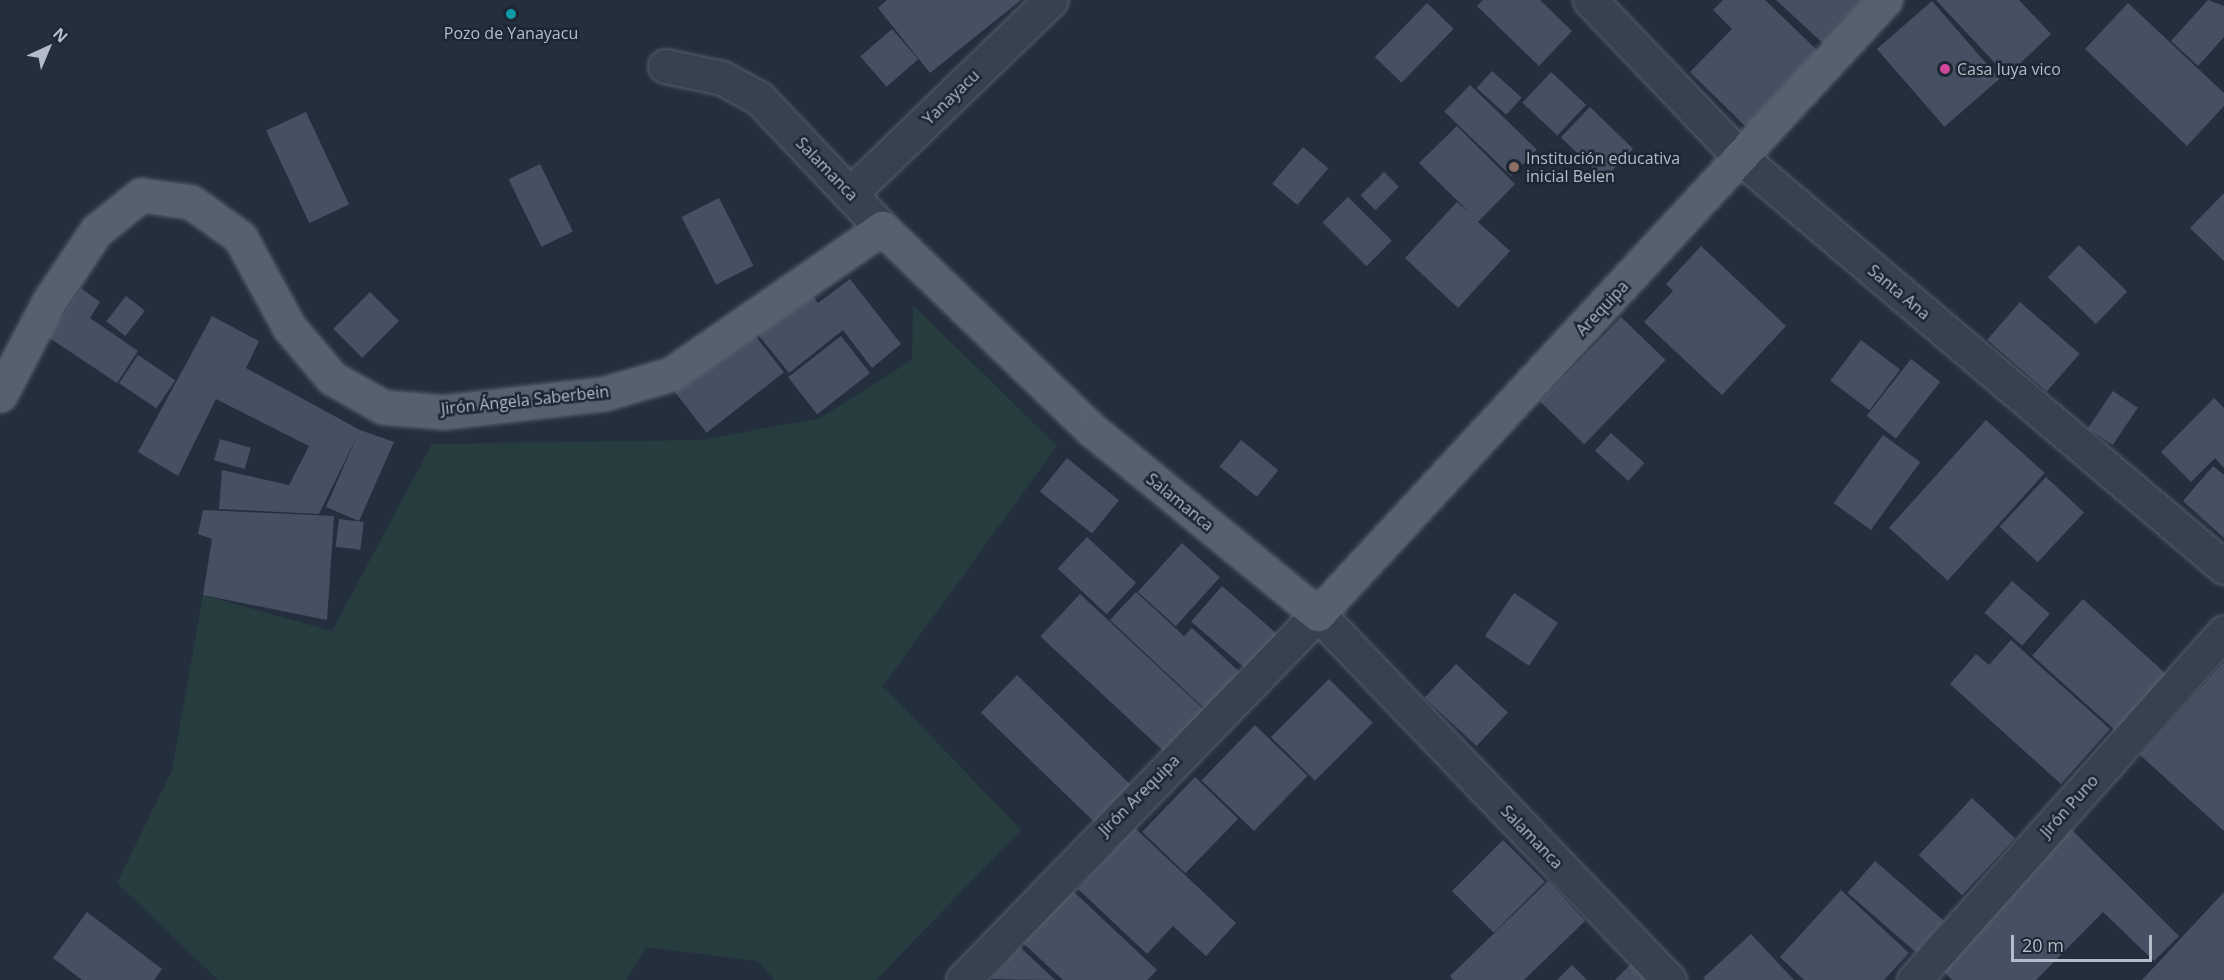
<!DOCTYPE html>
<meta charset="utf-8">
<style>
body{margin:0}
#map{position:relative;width:2224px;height:980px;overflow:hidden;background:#242f3e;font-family:"Open Sans",sans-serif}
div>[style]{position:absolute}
.green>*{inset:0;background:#263c3f}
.building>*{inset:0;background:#455162;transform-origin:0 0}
.roads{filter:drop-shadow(0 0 2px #565f6c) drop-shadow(0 0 2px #565f6c)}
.minor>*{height:33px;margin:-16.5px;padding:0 16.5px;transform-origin:16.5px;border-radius:16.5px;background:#38414e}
.major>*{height:33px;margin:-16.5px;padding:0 16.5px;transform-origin:16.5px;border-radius:16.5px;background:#56606e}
.dots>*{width:16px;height:16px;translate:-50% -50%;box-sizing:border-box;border:3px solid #1d2633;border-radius:50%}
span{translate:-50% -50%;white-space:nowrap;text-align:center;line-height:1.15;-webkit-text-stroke:5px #1d2633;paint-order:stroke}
.poi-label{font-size:16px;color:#b4bcc9}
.left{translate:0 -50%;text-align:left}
.street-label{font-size:16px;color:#b4bcc9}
.north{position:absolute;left:18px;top:18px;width:60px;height:60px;-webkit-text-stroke:4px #1d2633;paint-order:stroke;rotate:44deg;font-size:16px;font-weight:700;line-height:24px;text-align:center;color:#b4bcc9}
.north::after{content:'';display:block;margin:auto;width:21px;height:27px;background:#b4bcc9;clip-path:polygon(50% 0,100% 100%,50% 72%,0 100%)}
.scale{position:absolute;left:2011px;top:935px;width:141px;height:27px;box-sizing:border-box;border:3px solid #b4bcc9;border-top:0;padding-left:8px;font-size:18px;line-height:21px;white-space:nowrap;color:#b4bcc9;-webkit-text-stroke:4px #1d2633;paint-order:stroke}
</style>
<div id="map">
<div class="green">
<i style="clip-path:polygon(913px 305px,1057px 446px,883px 686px,1021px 830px,876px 980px,774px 980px,758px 961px,646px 947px,626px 980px,218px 980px,117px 883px,172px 770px,203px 595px,332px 631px,432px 444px,702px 440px,820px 418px,912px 360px)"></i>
</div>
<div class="building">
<i style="clip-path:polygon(887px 0,1021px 0,930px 73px,878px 8px)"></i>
<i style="clip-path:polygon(1483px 0,1540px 0,1572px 31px,1539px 66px,1477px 6px)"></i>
<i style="clip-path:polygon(1723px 0,1765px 0,1818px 51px,1746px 127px,1690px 72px,1732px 29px,1713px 10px)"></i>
<i style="clip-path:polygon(1776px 0,1872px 0,1828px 48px)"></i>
<i style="clip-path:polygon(1936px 0,2019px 0,2051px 34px,2007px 76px)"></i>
<i style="clip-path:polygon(2208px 0,2224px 6px,2224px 37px,2198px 66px,2171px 41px)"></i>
<i style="left:1932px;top:1px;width:103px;height:73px;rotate:49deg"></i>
<i style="left:1427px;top:3px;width:37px;height:75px;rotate:44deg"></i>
<i style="clip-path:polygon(2128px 3px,2224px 93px,2224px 106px,2187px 146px,2085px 49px)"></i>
<i style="left:892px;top:29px;width:40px;height:42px;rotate:49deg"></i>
<i style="left:1492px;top:71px;width:40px;height:23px;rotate:42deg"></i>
<i style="left:1551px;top:72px;width:48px;height:42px;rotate:43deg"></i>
<i style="left:1470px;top:85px;width:93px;height:37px;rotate:44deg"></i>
<i style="left:1590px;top:107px;width:60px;height:42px;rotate:44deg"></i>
<i style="left:306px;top:112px;width:102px;height:44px;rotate:65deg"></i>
<i style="clip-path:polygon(1457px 126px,1515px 184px,1478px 222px,1510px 251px,1458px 308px,1405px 258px,1457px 202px,1470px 213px,1419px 163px)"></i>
<i style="left:1303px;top:147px;width:33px;height:48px;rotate:40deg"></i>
<i style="left:540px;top:164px;width:75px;height:35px;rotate:64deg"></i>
<i style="left:1384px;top:172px;width:21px;height:33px;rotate:45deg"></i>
<i style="clip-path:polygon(2224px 193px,2224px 261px,2190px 228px)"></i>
<i style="left:1348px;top:197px;width:62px;height:36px;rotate:45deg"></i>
<i style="left:719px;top:198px;width:76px;height:42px;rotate:63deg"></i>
<i style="left:2079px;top:245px;width:67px;height:45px;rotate:44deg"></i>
<i style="clip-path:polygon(1701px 246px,1786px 326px,1722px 395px,1644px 322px,1673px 291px,1666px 284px)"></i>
<i style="clip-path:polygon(850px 279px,901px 344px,872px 368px,843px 330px,789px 373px,756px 332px,808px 290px,818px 303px)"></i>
<i style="clip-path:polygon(81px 288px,100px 302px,90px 318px,138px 351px,117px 383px,48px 337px)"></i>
<i style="left:370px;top:292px;width:41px;height:52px;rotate:45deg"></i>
<i style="left:126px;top:296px;width:24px;height:32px;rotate:38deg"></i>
<i style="left:2020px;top:302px;width:79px;height:50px;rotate:41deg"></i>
<i style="clip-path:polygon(212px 316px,259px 341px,246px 368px,360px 430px,394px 442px,359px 521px,326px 507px,357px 436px,319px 514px,219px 509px,222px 470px,289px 485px,309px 446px,216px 399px,178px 476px,138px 452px)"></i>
<i style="left:1621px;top:317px;width:62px;height:117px;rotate:44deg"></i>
<i style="left:750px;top:329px;width:55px;height:98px;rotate:52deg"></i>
<i style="left:841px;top:336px;width:47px;height:67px;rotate:52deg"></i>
<i style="left:1861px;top:340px;width:49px;height:51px;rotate:37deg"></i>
<i style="left:138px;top:355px;width:45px;height:34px;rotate:34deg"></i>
<i style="left:1911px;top:359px;width:37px;height:72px;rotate:38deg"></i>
<i style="left:2113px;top:391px;width:30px;height:45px;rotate:34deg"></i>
<i style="clip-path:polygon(2214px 398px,2224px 408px,2224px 468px,2215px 458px,2191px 482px,2161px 452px)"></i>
<i style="left:1986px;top:420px;width:79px;height:145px;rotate:42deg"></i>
<i style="left:1611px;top:433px;width:45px;height:24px;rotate:42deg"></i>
<i style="left:1883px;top:435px;width:46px;height:84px;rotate:36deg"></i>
<i style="left:220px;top:439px;width:32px;height:22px;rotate:16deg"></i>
<i style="left:1241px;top:440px;width:48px;height:34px;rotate:39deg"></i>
<i style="left:1067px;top:458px;width:67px;height:43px;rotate:39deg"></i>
<i style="clip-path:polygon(2213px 466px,2224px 475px,2224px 538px,2183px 501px)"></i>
<i style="left:2046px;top:477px;width:52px;height:68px;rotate:43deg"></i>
<i style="clip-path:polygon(203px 510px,334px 516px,327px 620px,203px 595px,212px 539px,198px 534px)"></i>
<i style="left:339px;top:519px;width:25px;height:28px;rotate:7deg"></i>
<i style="left:1087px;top:537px;width:67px;height:43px;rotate:43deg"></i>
<i style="left:1182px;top:543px;width:51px;height:66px;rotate:42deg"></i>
<i style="left:2012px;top:581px;width:50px;height:42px;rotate:41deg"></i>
<i style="left:1222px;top:586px;width:77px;height:47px;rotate:41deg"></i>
<i style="clip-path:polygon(1136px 592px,1184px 636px,1192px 628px,1244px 676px,1209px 713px,1110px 620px)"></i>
<i style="left:1514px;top:593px;width:53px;height:52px;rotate:34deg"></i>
<i style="left:1080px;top:594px;width:179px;height:58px;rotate:43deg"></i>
<i style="left:2083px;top:599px;width:112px;height:76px;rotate:42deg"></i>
<i style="clip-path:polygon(2011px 640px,2110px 729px,2061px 784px,1950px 684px,1976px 654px,1989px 665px)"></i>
<i style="clip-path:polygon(2224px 662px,2224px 831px,2140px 755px)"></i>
<i style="left:1456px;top:664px;width:71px;height:46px;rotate:43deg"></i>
<i style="left:1017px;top:675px;width:167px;height:52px;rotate:44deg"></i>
<i style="left:1329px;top:679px;width:62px;height:82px;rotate:45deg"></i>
<i style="left:1255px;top:725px;width:73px;height:77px;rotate:44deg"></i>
<i style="left:1195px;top:777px;width:60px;height:76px;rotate:44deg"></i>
<i style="left:1972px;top:798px;width:59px;height:78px;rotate:43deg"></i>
<i style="clip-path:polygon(2068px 826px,2179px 936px,2154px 961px,2103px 912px,2036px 980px,1952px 980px,1934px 962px)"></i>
<i style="clip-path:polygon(1135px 828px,1236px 923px,1206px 956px,1173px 926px,1147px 954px,1078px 889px)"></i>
<i style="left:1503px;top:840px;width:59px;height:72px;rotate:45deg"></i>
<i style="left:1875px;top:861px;width:91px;height:42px;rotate:41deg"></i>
<i style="clip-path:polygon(1548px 881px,1585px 921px,1524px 980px,1453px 980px,1450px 976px)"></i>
<i style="clip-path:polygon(1072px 890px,1157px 970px,1147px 980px,1063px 980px,1023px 943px)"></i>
<i style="clip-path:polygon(1841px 890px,1909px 953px,1884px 980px,1804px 980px,1780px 957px)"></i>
<i style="clip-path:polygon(2224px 892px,2224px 980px,2142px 980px)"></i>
<i style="clip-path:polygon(87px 912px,162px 969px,154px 980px,82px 980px,53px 958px)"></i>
<i style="clip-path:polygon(1751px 934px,1794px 980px,1705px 980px,1703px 978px)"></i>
<i style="clip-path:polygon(1020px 947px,1055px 980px,991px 979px)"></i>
<i style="clip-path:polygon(1631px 964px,1648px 980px,1615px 980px)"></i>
<i style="clip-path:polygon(1572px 965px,1587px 980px,1557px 980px)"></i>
</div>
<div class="roads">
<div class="minor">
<i style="left:1590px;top:0;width:219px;rotate:46.3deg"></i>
<i style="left:1741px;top:158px;width:633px;rotate:40.26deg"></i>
<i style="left:665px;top:66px;width:58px;rotate:11.9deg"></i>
<i style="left:722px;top:78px;width:42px;rotate:28.4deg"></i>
<i style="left:759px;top:98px;width:179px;rotate:46.6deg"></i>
<i style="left:850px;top:194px;width:279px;rotate:-44deg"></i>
<i style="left:963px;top:980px;width:510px;rotate:-45.87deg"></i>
<i style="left:1318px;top:614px;width:507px;rotate:46.2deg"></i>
<i style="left:1914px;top:980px;width:466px;rotate:-48.3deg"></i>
</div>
<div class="major">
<i style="left:0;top:395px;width:104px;rotate:-62.4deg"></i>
<i style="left:48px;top:303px;width:87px;rotate:-56.3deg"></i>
<i style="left:96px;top:231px;width:58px;rotate:-38.7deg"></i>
<i style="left:141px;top:195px;width:50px;rotate:8deg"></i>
<i style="left:191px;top:202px;width:60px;rotate:35.5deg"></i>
<i style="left:240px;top:237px;width:102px;rotate:61.4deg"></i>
<i style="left:289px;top:327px;width:67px;rotate:49.9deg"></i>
<i style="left:332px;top:378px;width:59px;rotate:29.6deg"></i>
<i style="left:383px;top:407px;width:61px;rotate:4.7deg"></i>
<i style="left:444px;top:412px;width:160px;rotate:-6.5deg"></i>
<i style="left:603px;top:394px;width:71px;rotate:-16.4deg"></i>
<i style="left:671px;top:374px;width:257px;rotate:-34.7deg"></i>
<i style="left:882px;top:228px;width:291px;rotate:43.9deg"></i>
<i style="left:1092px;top:430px;width:291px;rotate:39.2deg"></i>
<i style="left:1318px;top:614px;width:836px;rotate:-47.28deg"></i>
</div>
</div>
<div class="dots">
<i style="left:511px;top:14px;background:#0f9aa8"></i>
<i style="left:1945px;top:69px;background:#d1479c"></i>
<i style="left:1514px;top:167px;background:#8d6e63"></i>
</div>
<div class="poi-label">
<span style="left:511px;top:33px">Pozo de Yanayacu</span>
<span class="left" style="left:1957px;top:69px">Casa luya vico</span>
<span class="left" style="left:1526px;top:167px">Institución educativa<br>inicial Belen</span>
</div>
<div class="street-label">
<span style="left:951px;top:97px;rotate:-44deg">Yanayacu</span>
<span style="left:827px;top:169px;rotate:46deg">Salamanca</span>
<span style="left:1899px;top:292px;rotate:40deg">Santa Ana</span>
<span style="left:1602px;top:308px;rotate:-47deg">Arequipa</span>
<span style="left:525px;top:400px;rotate:-6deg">Jirón Ángela Saberbein</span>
<span style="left:1180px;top:502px;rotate:39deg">Salamanca</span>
<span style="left:1139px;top:795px;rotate:-45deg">Jirón Arequipa</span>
<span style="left:2069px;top:806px;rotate:-48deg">Jirón Puno</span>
<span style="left:1532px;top:837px;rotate:46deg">Salamanca</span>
</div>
<div class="north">N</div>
<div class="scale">20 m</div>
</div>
